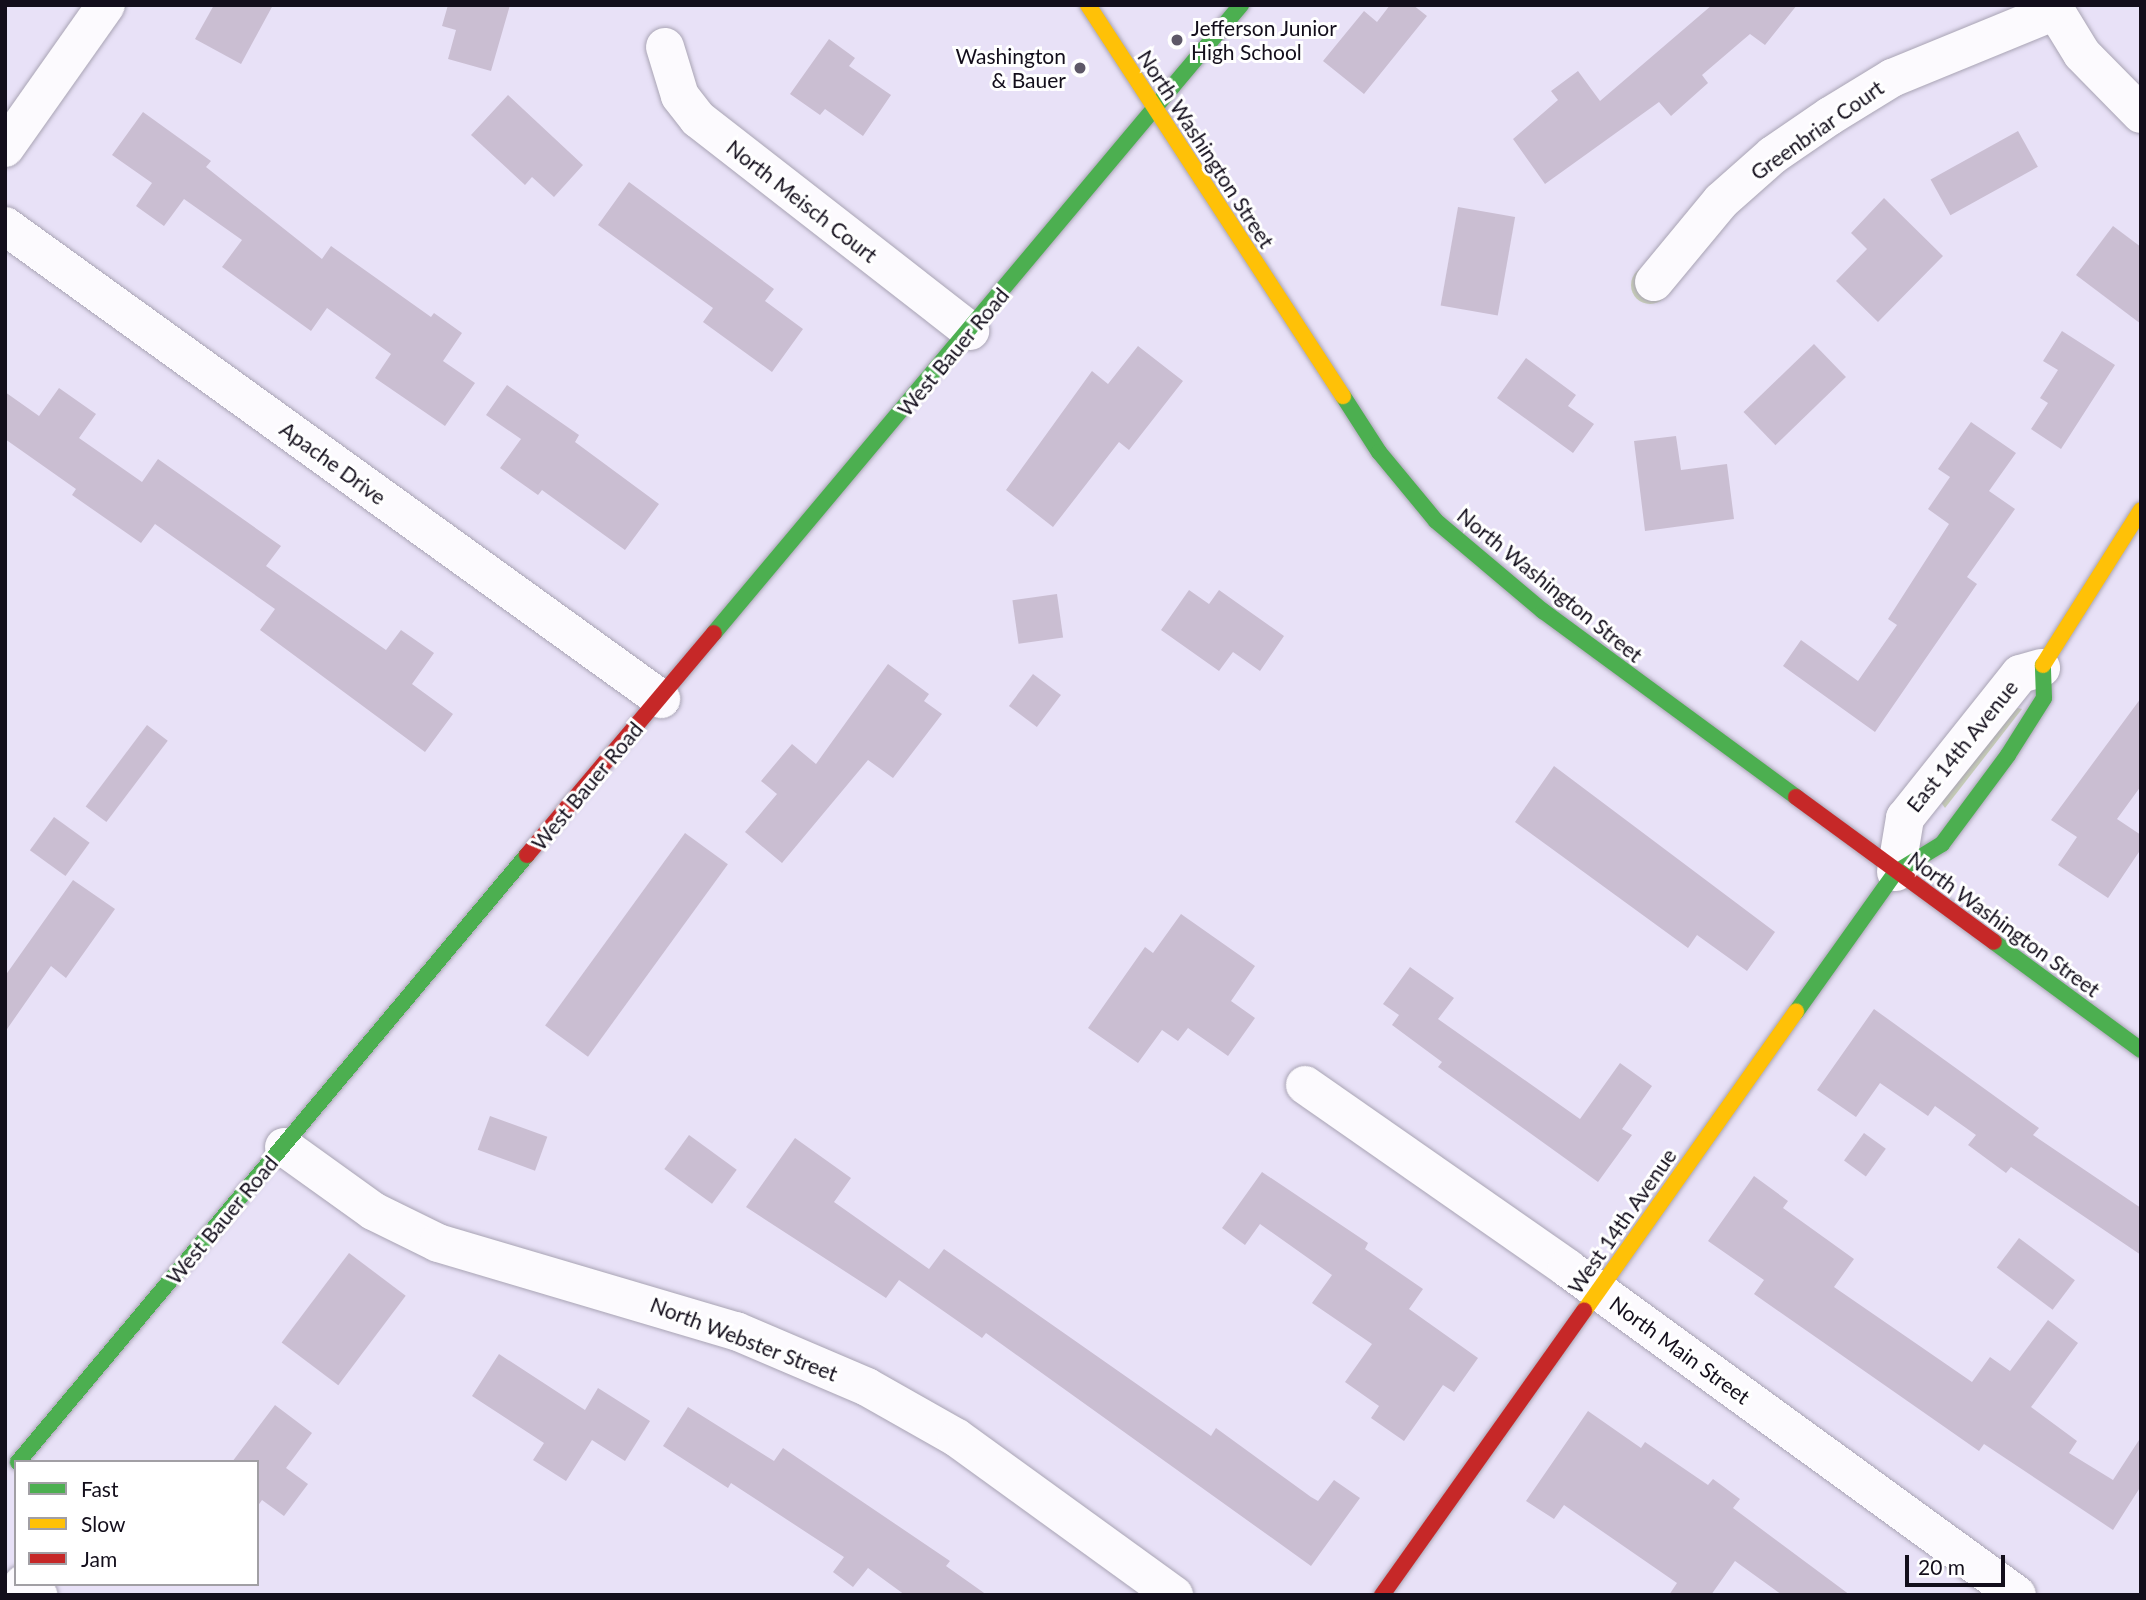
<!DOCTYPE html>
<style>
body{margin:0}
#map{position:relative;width:2146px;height:1600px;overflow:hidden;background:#e8e1f7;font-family:Lato,sans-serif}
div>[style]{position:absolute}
.green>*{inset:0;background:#c6ccb6}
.round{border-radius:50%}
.building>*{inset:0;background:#cabed2;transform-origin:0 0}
.roads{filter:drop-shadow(0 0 2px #a9a4b4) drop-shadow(0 0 2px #a9a4b4)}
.street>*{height:38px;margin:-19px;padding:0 19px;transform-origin:19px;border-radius:19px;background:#fcfafe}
.fast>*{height:16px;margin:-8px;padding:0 8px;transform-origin:8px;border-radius:8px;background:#4caf50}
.slow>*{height:16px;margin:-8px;padding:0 8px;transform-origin:8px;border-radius:8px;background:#ffc107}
.jam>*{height:16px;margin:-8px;padding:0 8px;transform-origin:8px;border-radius:8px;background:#c62828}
.dots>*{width:19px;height:19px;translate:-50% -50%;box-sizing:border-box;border:4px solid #fff;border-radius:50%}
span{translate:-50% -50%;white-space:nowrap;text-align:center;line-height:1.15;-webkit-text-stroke:6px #fff;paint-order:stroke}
.poi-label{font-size:21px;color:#130e1b}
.left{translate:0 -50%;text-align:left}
.right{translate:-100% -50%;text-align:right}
.street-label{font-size:21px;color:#130e1b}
.frame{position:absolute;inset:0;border:7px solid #130e1b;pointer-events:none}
.legend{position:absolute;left:14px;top:1460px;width:245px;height:126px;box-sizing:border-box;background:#fff;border:2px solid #a19fa4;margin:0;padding:9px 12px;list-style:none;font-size:21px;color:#130e1b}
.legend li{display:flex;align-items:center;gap:14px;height:35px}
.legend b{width:35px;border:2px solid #a19fa4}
.scale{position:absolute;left:1905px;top:1555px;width:100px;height:32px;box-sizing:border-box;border:4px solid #130e1b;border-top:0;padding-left:9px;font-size:21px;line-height:24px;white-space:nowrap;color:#130e1b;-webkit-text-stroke:5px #fff;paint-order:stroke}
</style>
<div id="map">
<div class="green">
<i class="round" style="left:1631px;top:266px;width:38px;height:38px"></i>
<i style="clip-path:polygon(2006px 705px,2022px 709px,1945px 808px,1940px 801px)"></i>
</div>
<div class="building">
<i style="clip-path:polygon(214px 5px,273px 5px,241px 64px,195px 39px)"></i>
<i style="clip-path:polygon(448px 5px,510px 5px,491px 71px,448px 59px,456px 30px,442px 26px)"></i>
<i style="clip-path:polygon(1390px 5px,1413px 5px,1427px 16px,1364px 94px,1323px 61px,1364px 11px,1377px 22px)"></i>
<i style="clip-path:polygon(1712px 5px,1797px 5px,1765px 45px,1750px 34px,1702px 75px,1708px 83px,1671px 116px,1659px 102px,1545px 184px,1513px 139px,1558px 100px,1551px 91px,1578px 71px,1600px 101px)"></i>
<i style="clip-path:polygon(829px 39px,855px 58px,849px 66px,891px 95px,863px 136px,825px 109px,820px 115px,790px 94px)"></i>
<i style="clip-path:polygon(508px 95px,583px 165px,554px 197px,532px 177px,525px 185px,471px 135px)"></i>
<i style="clip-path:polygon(143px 112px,211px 161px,206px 167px,322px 259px,331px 246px,431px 317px,434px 313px,462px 333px,443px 361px,475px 383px,445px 426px,375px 378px,391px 354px,327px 308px,311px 331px,222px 267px,242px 240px,184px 199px,164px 226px,136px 206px,152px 183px,112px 155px)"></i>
<i style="left:2018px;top:131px;width:41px;height:100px;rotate:61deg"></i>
<i style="clip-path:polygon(629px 182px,774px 289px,765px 301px,803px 329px,772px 372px,703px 322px,713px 308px,598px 225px)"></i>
<i style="clip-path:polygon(1884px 198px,1943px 256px,1878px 322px,1836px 281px,1867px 249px,1851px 233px)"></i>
<i style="left:1458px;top:207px;width:58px;height:100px;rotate:10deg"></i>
<i style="clip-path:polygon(2113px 226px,2141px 247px,2141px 324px,2076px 275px)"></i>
<i style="clip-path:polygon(2062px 331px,2115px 365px,2061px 449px,2031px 429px,2048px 403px,2040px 398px,2058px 370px,2043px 361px)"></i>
<i style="left:1814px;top:344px;width:46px;height:98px;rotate:46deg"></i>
<i style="clip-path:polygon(1138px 346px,1183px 381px,1129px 450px,1119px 442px,1053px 527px,1006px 490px,1092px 371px,1108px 384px)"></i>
<i style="clip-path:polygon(1526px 358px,1576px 395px,1568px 406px,1594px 424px,1573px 453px,1497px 398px)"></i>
<i style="clip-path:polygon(507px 385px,579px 435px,575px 442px,659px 504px,625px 550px,542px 490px,538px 495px,500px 468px,521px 439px,486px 415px)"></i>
<i style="clip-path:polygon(59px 388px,96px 414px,79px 438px,142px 482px,158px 459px,281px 546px,266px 566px,386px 650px,401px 630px,434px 653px,412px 684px,453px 714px,425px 752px,260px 630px,275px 609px,155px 524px,141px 543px,72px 495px,76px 489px,5px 439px,5px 392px,39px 416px)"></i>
<i style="clip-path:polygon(1971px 422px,2016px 453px,1989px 491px,2015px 509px,1967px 577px,1977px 584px,1875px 732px,1783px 666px,1801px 640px,1858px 681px,1897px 625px,1888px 619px,1949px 524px,1928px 509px,1950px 477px,1938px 469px)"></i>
<i style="clip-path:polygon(1676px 436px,1681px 470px,1727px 464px,1734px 519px,1645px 531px,1634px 441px)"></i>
<i style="clip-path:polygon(1189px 590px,1209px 604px,1219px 590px,1284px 636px,1260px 671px,1233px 652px,1219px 671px,1161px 630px)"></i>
<i style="left:1057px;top:594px;width:44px;height:45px;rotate:82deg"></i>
<i style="clip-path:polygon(888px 664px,929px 694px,924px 701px,942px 714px,893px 778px,868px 760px,782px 863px,745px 832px,777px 794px,761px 781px,792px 744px,816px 764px)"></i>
<i style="left:1033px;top:674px;width:35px;height:40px;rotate:37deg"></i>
<i style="clip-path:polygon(2141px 698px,2141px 786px,2117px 819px,2141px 835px,2141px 849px,2108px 898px,2058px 865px,2077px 837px,2051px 820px)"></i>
<i style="left:147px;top:725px;width:26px;height:102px;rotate:37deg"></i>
<i style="clip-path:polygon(1554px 766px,1775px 932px,1747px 971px,1697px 935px,1688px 948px,1515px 822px)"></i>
<i style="left:54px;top:817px;width:44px;height:41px;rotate:36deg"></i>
<i style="left:685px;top:833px;width:53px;height:238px;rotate:36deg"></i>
<i style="clip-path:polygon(73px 880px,115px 909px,66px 978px,51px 966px,5px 1032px,5px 976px)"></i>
<i style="clip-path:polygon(1181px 914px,1255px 966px,1231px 1001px,1255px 1018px,1228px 1056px,1188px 1028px,1178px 1041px,1162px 1030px,1138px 1063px,1088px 1028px,1145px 947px,1153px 953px)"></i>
<i style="clip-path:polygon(1410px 967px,1454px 998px,1438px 1019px,1580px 1119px,1620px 1063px,1652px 1086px,1622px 1129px,1632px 1135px,1598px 1182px,1438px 1067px,1442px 1062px,1392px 1025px,1399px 1015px,1383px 1004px)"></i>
<i style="clip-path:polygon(1874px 1009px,2039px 1128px,2033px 1135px,2141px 1208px,2141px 1255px,2011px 1167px,2006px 1173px,1968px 1145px,1976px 1135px,1935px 1106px,1928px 1116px,1880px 1083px,1856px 1117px,1817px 1090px)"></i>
<i style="left:490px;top:1116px;width:61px;height:36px;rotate:20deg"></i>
<i style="left:1864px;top:1133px;width:27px;height:34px;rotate:36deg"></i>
<i style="left:689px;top:1135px;width:59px;height:42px;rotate:36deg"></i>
<i style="clip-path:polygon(795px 1138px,851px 1178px,834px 1202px,929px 1269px,944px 1249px,1211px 1436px,1216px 1428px,1311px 1497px,1318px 1501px,1334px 1480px,1360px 1498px,1311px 1566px,986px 1333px,982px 1338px,899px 1280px,886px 1298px,746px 1207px)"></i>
<i style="clip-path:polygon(1262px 1172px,1368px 1243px,1365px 1249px,1423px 1289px,1409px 1309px,1478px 1358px,1454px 1392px,1443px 1385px,1404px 1441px,1371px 1418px,1379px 1406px,1345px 1382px,1372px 1344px,1312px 1303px,1332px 1275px,1260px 1224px,1245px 1245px,1222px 1228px)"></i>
<i style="clip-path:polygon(1754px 1176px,1788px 1201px,1783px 1208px,1854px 1259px,1834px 1287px,1972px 1382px,1990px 1357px,2010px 1371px,2048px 1320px,2078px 1343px,2031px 1407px,2077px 1441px,2069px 1453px,2113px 1480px,2141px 1437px,2141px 1486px,2113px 1530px,1984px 1444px,1979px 1451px,1754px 1294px,1764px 1280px,1708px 1241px)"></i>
<i style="left:2019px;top:1238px;width:70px;height:37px;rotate:37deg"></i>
<i style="left:349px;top:1253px;width:71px;height:112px;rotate:37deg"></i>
<i style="clip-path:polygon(499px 1354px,585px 1410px,598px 1388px,650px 1421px,625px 1461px,592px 1440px,566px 1481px,533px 1460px,544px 1443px,472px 1396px)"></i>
<i style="clip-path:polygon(275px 1405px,312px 1433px,286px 1468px,308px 1484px,284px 1516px,262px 1500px,257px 1507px,257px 1462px,232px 1462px)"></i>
<i style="clip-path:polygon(688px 1407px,774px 1461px,783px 1448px,950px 1561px,946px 1566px,987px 1595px,905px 1595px,868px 1568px,853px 1587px,833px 1572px,844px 1557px,731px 1483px,728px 1488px,663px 1446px)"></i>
<i style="clip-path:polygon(1588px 1411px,1641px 1448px,1645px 1442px,1708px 1485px,1713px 1479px,1740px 1499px,1733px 1508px,1850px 1595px,1782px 1595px,1735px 1561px,1711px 1595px,1669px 1595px,1677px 1583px,1564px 1505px,1554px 1519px,1526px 1501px)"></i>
</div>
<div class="roads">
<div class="street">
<i style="left:2052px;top:5px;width:57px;rotate:58.5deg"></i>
<i style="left:2082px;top:54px;width:84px;rotate:45.5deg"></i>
<i style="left:665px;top:47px;width:51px;rotate:73deg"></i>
<i style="left:680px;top:96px;width:29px;rotate:52deg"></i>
<i style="left:698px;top:119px;width:345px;rotate:37.9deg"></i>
<i style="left:5px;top:148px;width:175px;rotate:-54.8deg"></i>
<i style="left:5px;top:226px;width:809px;rotate:35.79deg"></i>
<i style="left:1654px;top:282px;width:105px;rotate:-50.4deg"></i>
<i style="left:1721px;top:201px;width:69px;rotate:-41.5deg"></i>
<i style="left:1773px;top:155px;width:69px;rotate:-34.4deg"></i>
<i style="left:1830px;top:116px;width:73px;rotate:-31.5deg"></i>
<i style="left:1892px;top:78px;width:174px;rotate:-22.3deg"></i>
<i style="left:1896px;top:872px;width:55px;rotate:-80.5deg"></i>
<i style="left:1905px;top:818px;width:184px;rotate:-51.4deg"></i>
<i style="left:2020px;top:674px;width:22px;rotate:-16deg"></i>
<i style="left:1305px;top:1085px;width:320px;rotate:34.9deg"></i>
<i style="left:1567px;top:1268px;width:556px;rotate:36deg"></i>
<i style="left:284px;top:1147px;width:110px;rotate:35.7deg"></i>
<i style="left:373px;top:1211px;width:72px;rotate:26.2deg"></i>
<i style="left:438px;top:1243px;width:311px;rotate:16.5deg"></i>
<i style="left:736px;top:1331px;width:142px;rotate:23.1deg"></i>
<i style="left:867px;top:1387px;width:103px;rotate:29.5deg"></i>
<i style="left:957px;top:1438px;width:268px;rotate:35.9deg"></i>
<i style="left:23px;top:1584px;width:19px;rotate:36deg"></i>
</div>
<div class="fast">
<i style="left:1343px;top:396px;width:67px;rotate:57.3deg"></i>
<i style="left:1379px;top:452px;width:89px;rotate:50.4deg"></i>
<i style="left:1436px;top:521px;width:140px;rotate:40.1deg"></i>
<i style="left:1543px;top:611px;width:314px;rotate:36.3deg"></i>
<i style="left:714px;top:633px;width:820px;rotate:-50deg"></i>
<i style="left:1994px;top:942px;width:182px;rotate:36.3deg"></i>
<i style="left:1796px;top:1012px;width:172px;rotate:-54.5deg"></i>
<i style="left:1896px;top:872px;width:54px;rotate:-31.3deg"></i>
<i style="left:1942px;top:844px;width:111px;rotate:-53.4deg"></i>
<i style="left:2008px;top:755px;width:67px;rotate:-57.7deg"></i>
<i style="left:2044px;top:698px;width:33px;rotate:-92deg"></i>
<i style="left:18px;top:1462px;width:792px;rotate:-50.02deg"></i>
</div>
<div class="slow">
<i style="left:1088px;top:5px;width:467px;rotate:56.9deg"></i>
<i style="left:2043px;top:665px;width:183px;rotate:-57.7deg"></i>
<i style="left:1584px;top:1311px;width:367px;rotate:-54.7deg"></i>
</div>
<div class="jam">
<i style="left:1796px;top:797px;width:245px;rotate:36.2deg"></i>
<i style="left:527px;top:855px;width:290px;rotate:-49.9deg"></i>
<i style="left:1382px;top:1595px;width:349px;rotate:-54.6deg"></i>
</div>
</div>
<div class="dots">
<i style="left:1177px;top:40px;background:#5e5868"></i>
<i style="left:1080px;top:68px;background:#5e5868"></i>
</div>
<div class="poi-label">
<span class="left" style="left:1191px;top:40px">Jefferson Junior<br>High School</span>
<span class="right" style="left:1066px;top:68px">Washington<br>&amp; Bauer</span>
</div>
<div class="street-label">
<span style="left:1817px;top:130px;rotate:-35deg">Greenbriar Court</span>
<span style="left:1206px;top:149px;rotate:57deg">North Washington Street</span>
<span style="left:802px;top:201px;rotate:38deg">North Meisch Court</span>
<span style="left:953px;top:352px;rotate:-50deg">West Bauer Road</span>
<span style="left:333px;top:463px;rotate:36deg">Apache Drive</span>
<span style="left:1550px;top:585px;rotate:39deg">North Washington Street</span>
<span style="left:1962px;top:746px;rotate:-51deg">East 14th Avenue</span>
<span style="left:587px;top:786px;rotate:-50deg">West Bauer Road</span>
<span style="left:2004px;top:924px;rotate:36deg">North Washington Street</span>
<span style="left:222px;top:1220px;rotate:-50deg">West Bauer Road</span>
<span style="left:1622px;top:1221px;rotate:-55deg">West 14th Avenue</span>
<span style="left:744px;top:1339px;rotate:21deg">North Webster Street</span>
<span style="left:1680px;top:1350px;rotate:36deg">North Main Street</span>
</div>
<div class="frame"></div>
<ul class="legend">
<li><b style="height:9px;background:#4caf50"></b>Fast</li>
<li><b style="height:9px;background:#ffc107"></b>Slow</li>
<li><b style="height:9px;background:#c62828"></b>Jam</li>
</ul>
<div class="scale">20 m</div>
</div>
